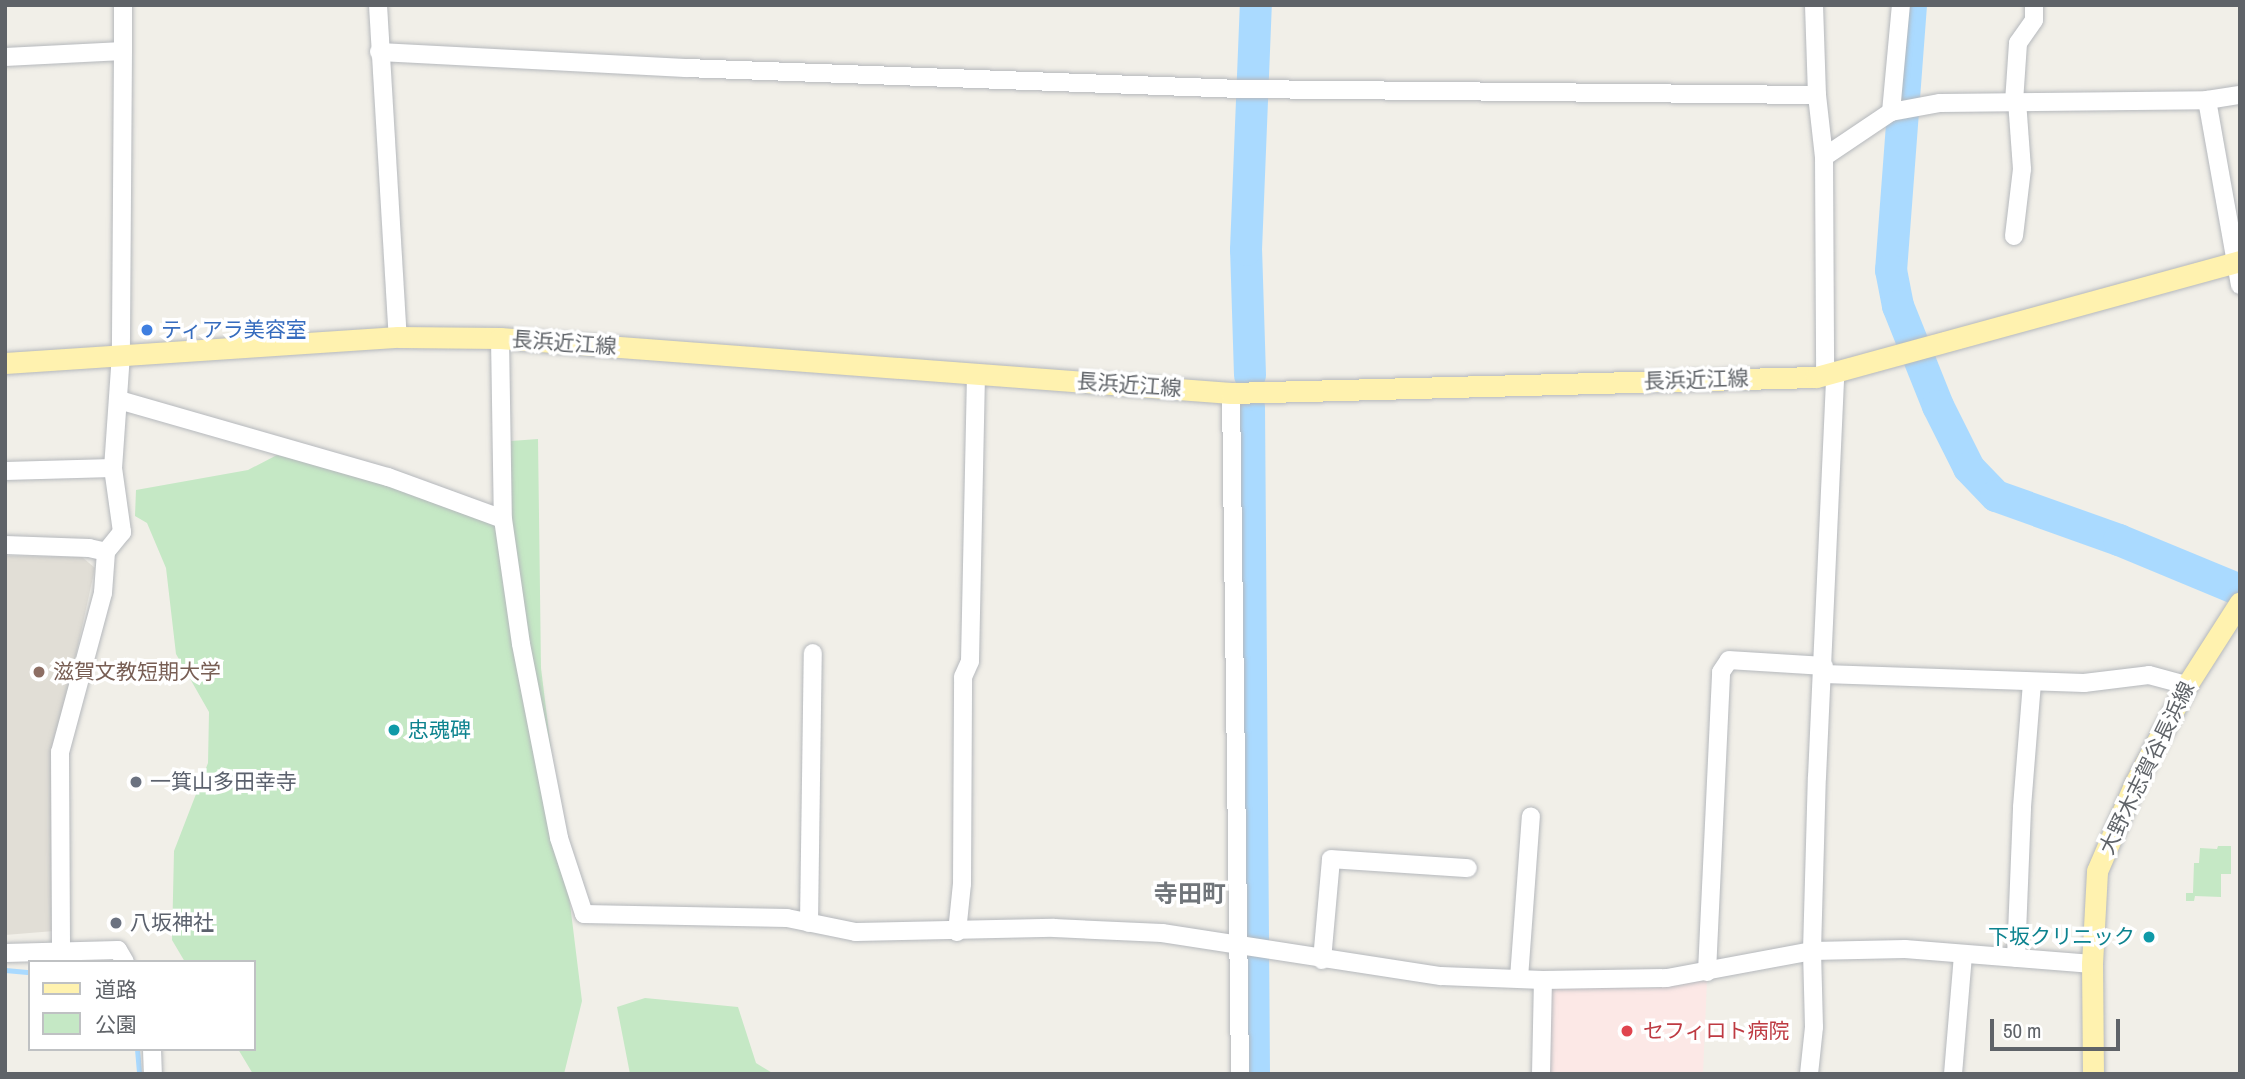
<!DOCTYPE html>
<meta charset="utf-8">
<style>
body{margin:0}
#map{position:relative;width:2245px;height:1079px;overflow:hidden;background:#f1efe8;font-family:"Archivo Narrow","Noto Sans JP",sans-serif}
div>[style]{position:absolute}
.education>*{inset:0;background:#e1ded6}
.medical>*{inset:0;background:#fce8e6}
.green>*{inset:0;background:#c5e8c5}
.stream>*{height:5px;margin:-2.5px;padding:0 2.5px;transform-origin:2.5px;border-radius:2.5px;background:#aadaff}
.river>*{height:32px;margin:-16px;padding:0 16px;transform-origin:16px;border-radius:16px;background:#aadaff}
.roads{filter:drop-shadow(0 0 2px #b5b8bc) drop-shadow(0 0 2px #b5b8bc)}
.minor>*{height:18px;margin:-9px;padding:0 9px;transform-origin:9px;border-radius:9px;background:#fff}
.major>*{height:21px;margin:-10.5px;padding:0 10.5px;transform-origin:10.5px;border-radius:10.5px;background:#fff2af}
.dots>*{width:19px;height:19px;translate:-50% -50%;box-sizing:border-box;border:4px solid #fff;border-radius:50%}
span{translate:-50% -50%;white-space:nowrap;text-align:center;line-height:1.15;-webkit-text-stroke:7px #fff;paint-order:stroke}
.shop-label{font-size:21px;color:#366cbe}
.left{translate:0 -50%;text-align:left}
.street-label{font-size:21px;color:#5f6368}
.education-label{font-size:21px;color:#785e54}
.culture-label{font-size:21px;color:#0d838f}
.right{translate:-100% -50%;text-align:right}
.worship-label{font-size:21px;color:#5b616d}
.health-label{font-size:21px;color:#be3a42}
.quarter-label{font-size:24px;color:#70757a;font-weight:700}
.frame{position:absolute;inset:0;border:7px solid #5f6368;pointer-events:none}
.legend{position:absolute;left:28px;top:960px;width:228px;height:91px;box-sizing:border-box;background:#fff;border:2px solid #bfc1c3;margin:0;padding:9px 12px;list-style:none;font-size:21px;color:#5f6368}
.legend li{display:flex;align-items:center;gap:14px;height:35px}
.legend b{width:35px;border:2px solid #bfc1c3}
.scale{position:absolute;left:1990px;top:1019px;width:130px;height:32px;box-sizing:border-box;border:4px solid #5f6368;border-top:0;padding-left:9px;font-size:21px;line-height:24px;white-space:nowrap;color:#5f6368;-webkit-text-stroke:5px #fff;paint-order:stroke}
</style>
<div id="map">
<div class="education">
<i style="clip-path:polygon(5px 556px,82px 557px,95px 568px,54px 755px,54px 931px,5px 935px)"></i>
</div>
<div class="medical">
<i style="clip-path:polygon(1707px 980px,1703px 1074px,1549px 1074px,1548px 987px,1655px 988px)"></i>
</div>
<div class="green">
<i style="clip-path:polygon(538px 439px,541px 668px,582px 1001px,564px 1074px,253px 1074px,238px 1049px,254px 1049px,254px 962px,185px 962px,172px 940px,174px 851px,208px 763px,209px 712px,176px 654px,166px 568px,147px 523px,135px 516px,136px 490px,248px 470px,277px 455px,339px 468px,512px 528px,511px 441px)"></i>
<i style="clip-path:polygon(2218px 846px,2231px 846px,2231px 874px,2221px 874px,2221px 897px,2195px 896px,2194px 901px,2186px 901px,2186px 893px,2193px 893px,2194px 863px,2199px 863px,2200px 848px,2217px 849px)"></i>
<i style="clip-path:polygon(645px 998px,738px 1007px,756px 1063px,774px 1074px,630px 1074px,617px 1007px)"></i>
</div>
<div class="stream">
<i style="left:5px;top:970px;width:25px;rotate:5deg"></i>
<i style="left:137px;top:1049px;width:25px;rotate:85deg"></i>
</div>
<div class="river">
<i style="left:1911px;top:5px;width:266px;rotate:94.3deg"></i>
<i style="left:1891px;top:270px;width:37px;rotate:79deg"></i>
<i style="left:1898px;top:306px;width:108px;rotate:68.2deg"></i>
<i style="left:1938px;top:406px;width:69px;rotate:63.4deg"></i>
<i style="left:1969px;top:468px;width:39px;rotate:46deg"></i>
<i style="left:1996px;top:496px;width:131px;rotate:19.7deg"></i>
<i style="left:2119px;top:540px;width:131px;rotate:22.5deg"></i>
<i style="left:1250px;top:375px;width:125px;rotate:-91.8deg"></i>
<i style="left:1246px;top:250px;width:245px;rotate:-87.7deg"></i>
<i style="left:1249px;top:407px;width:667px;rotate:89.57deg"></i>
</div>
<div class="roads">
<div class="minor">
<i style="left:123px;top:5px;width:46px;rotate:90deg"></i>
<i style="left:378px;top:5px;width:333px;rotate:86.6deg"></i>
<i style="left:1814px;top:5px;width:90px;rotate:88.1deg"></i>
<i style="left:1817px;top:95px;width:62px;rotate:83.6deg"></i>
<i style="left:1824px;top:157px;width:218px;rotate:89.7deg"></i>
<i style="left:379px;top:52px;width:307px;rotate:3deg"></i>
<i style="left:686px;top:68px;width:555px;rotate:2.17deg"></i>
<i style="left:1241px;top:89px;width:576px;rotate:0.6deg"></i>
<i style="left:5px;top:57px;width:118px;rotate:-2.9deg"></i>
<i style="left:123px;top:51px;width:303px;rotate:90.4deg"></i>
<i style="left:121px;top:354px;width:114px;rotate:94deg"></i>
<i style="left:113px;top:468px;width:65px;rotate:82deg"></i>
<i style="left:122px;top:532px;width:26px;rotate:129deg"></i>
<i style="left:106px;top:552px;width:41px;rotate:94.2deg"></i>
<i style="left:103px;top:593px;width:165px;rotate:105.1deg"></i>
<i style="left:60px;top:752px;width:201px;rotate:89.7deg"></i>
<i style="left:2207px;top:100px;width:188px;rotate:79.9deg"></i>
<i style="left:2014px;top:102px;width:59px;rotate:-86.1deg"></i>
<i style="left:2018px;top:43px;width:28px;rotate:-55deg"></i>
<i style="left:2034px;top:20px;width:15px;rotate:-90deg"></i>
<i style="left:1891px;top:112px;width:107px;rotate:-84.7deg"></i>
<i style="left:1824px;top:157px;width:81px;rotate:-33.9deg"></i>
<i style="left:1891px;top:112px;width:50px;rotate:-10.4deg"></i>
<i style="left:1940px;top:103px;width:267px;rotate:-0.6deg"></i>
<i style="left:2207px;top:100px;width:33px;rotate:-9deg"></i>
<i style="left:2014px;top:236px;width:67px;rotate:-83.2deg"></i>
<i style="left:2022px;top:169px;width:68px;rotate:-94.2deg"></i>
<i style="left:500px;top:338px;width:181px;rotate:89.1deg"></i>
<i style="left:503px;top:519px;width:126px;rotate:81.8deg"></i>
<i style="left:521px;top:644px;width:198px;rotate:78.9deg"></i>
<i style="left:559px;top:838px;width:80px;rotate:71.8deg"></i>
<i style="left:584px;top:914px;width:203px;rotate:1.1deg"></i>
<i style="left:787px;top:918px;width:70px;rotate:11.5deg"></i>
<i style="left:856px;top:932px;width:198px;rotate:-1.2deg"></i>
<i style="left:1054px;top:928px;width:108px;rotate:2.7deg"></i>
<i style="left:1162px;top:933px;width:282px;rotate:8.8deg"></i>
<i style="left:1441px;top:976px;width:102px;rotate:2.2deg"></i>
<i style="left:1543px;top:980px;width:124px;rotate:-0.9deg"></i>
<i style="left:1667px;top:978px;width:147px;rotate:-10.5deg"></i>
<i style="left:1812px;top:951px;width:93px;rotate:-1.2deg"></i>
<i style="left:1905px;top:949px;width:188px;rotate:4.6deg"></i>
<i style="left:1231px;top:393px;width:681px;rotate:89.24deg"></i>
<i style="left:119px;top:400px;width:280px;rotate:16deg"></i>
<i style="left:388px;top:477px;width:122px;rotate:20.1deg"></i>
<i style="left:5px;top:471px;width:108px;rotate:-1.6deg"></i>
<i style="left:5px;top:545px;width:84px;rotate:2deg"></i>
<i style="left:89px;top:548px;width:17px;rotate:13deg"></i>
<i style="left:1824px;top:674px;width:260px;rotate:2deg"></i>
<i style="left:2084px;top:683px;width:65px;rotate:-7deg"></i>
<i style="left:2149px;top:675px;width:39px;rotate:15deg"></i>
<i style="left:809px;top:923px;width:270px;rotate:-89.2deg"></i>
<i style="left:957px;top:932px;width:48px;rotate:-84.1deg"></i>
<i style="left:962px;top:884px;width:207px;rotate:-89.7deg"></i>
<i style="left:963px;top:677px;width:17px;rotate:-66deg"></i>
<i style="left:970px;top:661px;width:286px;rotate:-88.8deg"></i>
<i style="left:5px;top:953px;width:113px;rotate:-1.5deg"></i>
<i style="left:118px;top:950px;width:14px;rotate:60deg"></i>
<i style="left:2016px;top:958px;width:151px;rotate:-87.7deg"></i>
<i style="left:2022px;top:807px;width:125px;rotate:-85.4deg"></i>
<i style="left:1322px;top:960px;width:101px;rotate:-84.9deg"></i>
<i style="left:1331px;top:859px;width:137px;rotate:3.8deg"></i>
<i style="left:1707px;top:972px;width:300px;rotate:-87.3deg"></i>
<i style="left:1721px;top:672px;width:14px;rotate:-56deg"></i>
<i style="left:1729px;top:660px;width:95px;rotate:3.6deg"></i>
<i style="left:1519px;top:978px;width:162px;rotate:-85.8deg"></i>
<i style="left:152px;top:1049px;width:25px;rotate:88deg"></i>
<i style="left:1541px;top:1074px;width:94px;rotate:-88.8deg"></i>
<i style="left:1809px;top:1074px;width:47px;rotate:-83.9deg"></i>
<i style="left:1814px;top:1027px;width:76px;rotate:-91.5deg"></i>
<i style="left:1812px;top:951px;width:174px;rotate:-88.4deg"></i>
<i style="left:1817px;top:777px;width:403px;rotate:-87.4deg"></i>
<i style="left:1953px;top:1074px;width:119px;rotate:-85.2deg"></i>
</div>
<div class="major">
<i style="left:5px;top:363px;width:394px;rotate:-3.8deg"></i>
<i style="left:398px;top:337px;width:102px;rotate:0.6deg"></i>
<i style="left:500px;top:338px;width:733px;rotate:4.3deg"></i>
<i style="left:1231px;top:393px;width:585px;rotate:-1.57deg"></i>
<i style="left:1816px;top:377px;width:440px;rotate:-15.3deg"></i>
<i style="left:2093px;top:1074px;width:110px;rotate:-90.5deg"></i>
<i style="left:2092px;top:964px;width:93px;rotate:-86.9deg"></i>
<i style="left:2097px;top:871px;width:94px;rotate:-66.7deg"></i>
<i style="left:2134px;top:785px;width:113px;rotate:-62.1deg"></i>
<i style="left:2187px;top:685px;width:98px;rotate:-57.4deg"></i>
</div>
</div>
<div class="dots">
<i style="left:147px;top:330px;background:#3f7fe0"></i>
<i style="left:39px;top:672px;background:#8d6e63"></i>
<i style="left:394px;top:730px;background:#0f9aa8"></i>
<i style="left:136px;top:782px;background:#6b7280"></i>
<i style="left:116px;top:923px;background:#6b7280"></i>
<i style="left:2149px;top:937px;background:#0f9aa8"></i>
<i style="left:1627px;top:1031px;background:#e0444e"></i>
</div>
<div class="shop-label">
<span class="left" style="left:161px;top:330px">ティアラ美容室</span>
</div>
<div class="street-label">
<span style="left:564px;top:343px;rotate:4deg">長浜近江線</span>
<span style="left:1696px;top:380px;rotate:-2deg">長浜近江線</span>
<span style="left:1129px;top:385px;rotate:4deg">長浜近江線</span>
<span style="left:2147px;top:768px;rotate:-64deg">大野木志賀谷長浜線</span>
</div>
<div class="education-label">
<span class="left" style="left:53px;top:672px">滋賀文教短期大学</span>
</div>
<div class="culture-label">
<span class="left" style="left:408px;top:730px">忠魂碑</span>
<span class="right" style="left:2135px;top:937px">下坂クリニック</span>
</div>
<div class="worship-label">
<span class="left" style="left:150px;top:782px">一箕山多田幸寺</span>
<span class="left" style="left:130px;top:923px">八坂神社</span>
</div>
<div class="health-label">
<span class="left" style="left:1643px;top:1031px">セフィロト病院</span>
</div>
<div class="quarter-label">
<span style="left:1190px;top:894px">寺田町</span>
</div>
<div class="frame"></div>
<ul class="legend">
<li><b style="height:9px;background:#fff2af"></b>道路</li>
<li><b style="height:19px;background:#c5e8c5"></b>公園</li>
</ul>
<div class="scale">50 m</div>
</div>
